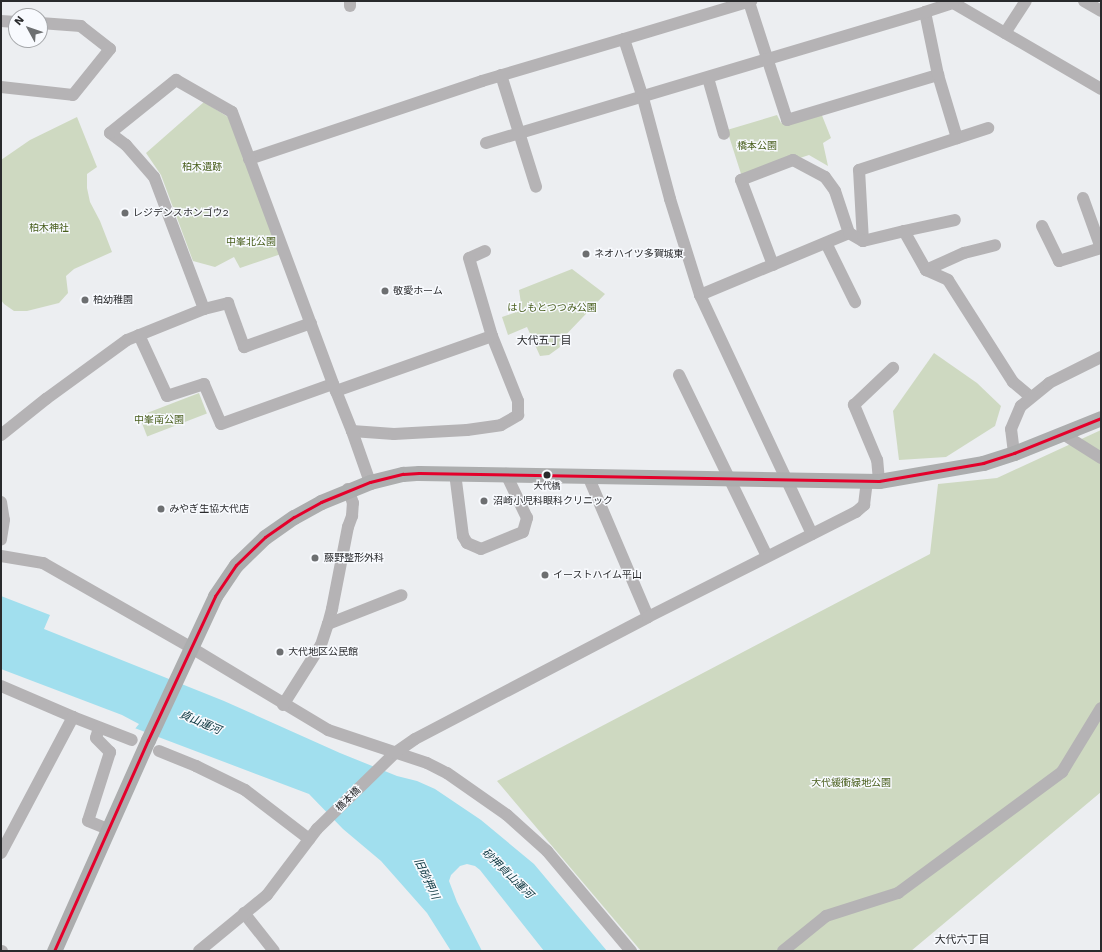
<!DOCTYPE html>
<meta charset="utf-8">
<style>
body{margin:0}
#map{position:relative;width:1102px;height:952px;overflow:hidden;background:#eceef1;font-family:"Work Sans","Noto Sans JP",sans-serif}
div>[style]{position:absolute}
.green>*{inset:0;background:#ced9c1;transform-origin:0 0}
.water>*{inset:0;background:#a1dfee}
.pier>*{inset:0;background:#eceef1}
.minor>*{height:12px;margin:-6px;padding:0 6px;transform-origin:6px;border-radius:6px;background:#b5b3b5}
.major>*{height:15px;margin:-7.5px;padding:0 7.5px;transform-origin:7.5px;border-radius:7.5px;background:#acadae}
.bus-1>*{height:3px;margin:-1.5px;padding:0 1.5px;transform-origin:1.5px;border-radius:1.5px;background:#e4002b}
.dots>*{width:11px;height:11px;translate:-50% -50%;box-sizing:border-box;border:2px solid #f8fafe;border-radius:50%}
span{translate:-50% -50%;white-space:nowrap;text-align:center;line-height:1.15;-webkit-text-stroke:3px #f8fafe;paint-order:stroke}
.bus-label{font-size:9px;color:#292a2c}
.park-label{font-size:10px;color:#485e1c}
.poi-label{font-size:10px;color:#292a2c}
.left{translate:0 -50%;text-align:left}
.street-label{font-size:10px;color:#292a2c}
.neighbourhood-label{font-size:11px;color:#292a2c}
.water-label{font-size:11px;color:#09343d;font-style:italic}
.frame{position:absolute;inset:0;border:2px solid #292a2c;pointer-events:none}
.north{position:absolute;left:8px;top:8px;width:40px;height:40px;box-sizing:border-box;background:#f8fafe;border:1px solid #a5a7aa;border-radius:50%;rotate:310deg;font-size:11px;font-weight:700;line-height:16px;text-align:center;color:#292a2c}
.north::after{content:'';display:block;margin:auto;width:14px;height:18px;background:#6d6f71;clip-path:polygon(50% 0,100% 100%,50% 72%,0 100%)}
</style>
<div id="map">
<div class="green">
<i style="clip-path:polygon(204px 102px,228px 117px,281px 254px,240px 268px,234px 257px,215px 267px,193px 261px,161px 175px,146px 153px)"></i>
<i style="clip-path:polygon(821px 113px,831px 138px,823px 143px,828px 166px,809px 155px,742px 177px,727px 130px,777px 115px,781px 123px,787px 124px)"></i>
<i style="clip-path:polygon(77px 117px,97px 167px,87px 174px,87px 188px,90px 202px,100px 221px,112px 252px,74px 269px,66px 276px,68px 293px,59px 303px,27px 311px,14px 311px,4px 304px,1px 300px,1px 160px,30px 140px)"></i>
<i style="clip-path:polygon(572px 269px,605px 294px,559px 342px,560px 347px,549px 355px,540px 356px,527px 327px,508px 335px,502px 317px,522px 310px,519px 290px)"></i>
<i style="clip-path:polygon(934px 353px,977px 383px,1001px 406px,995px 426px,946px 457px,899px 460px,893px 411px)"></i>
<i style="left:199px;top:393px;width:22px;height:64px;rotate:69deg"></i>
<i style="clip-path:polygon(1101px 430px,1101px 792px,911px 951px,641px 951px,497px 781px,930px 554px,938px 484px,997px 478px)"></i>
</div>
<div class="water">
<i style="clip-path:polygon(1px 596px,50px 615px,44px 629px,224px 701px,340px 753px,397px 776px,417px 781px,435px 789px,481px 820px,534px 864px,607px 951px,544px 951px,480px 870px,475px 866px,467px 864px,460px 866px,451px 875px,449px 881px,457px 902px,482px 951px,451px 951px,427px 913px,381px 861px,343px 829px,309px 794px,124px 724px,1px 672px)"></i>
</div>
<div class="pier">
<i style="clip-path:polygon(1px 669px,122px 715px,139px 724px,134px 730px,123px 726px,1px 674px)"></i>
</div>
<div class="minor">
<i style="left:950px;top:1px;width:175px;rotate:30.2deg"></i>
<i style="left:1084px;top:1px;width:20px;rotate:30deg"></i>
<i style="left:749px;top:2px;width:124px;rotate:72.1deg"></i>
<i style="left:787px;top:120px;width:158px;rotate:-16.6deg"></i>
<i style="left:938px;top:75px;width:66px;rotate:73.2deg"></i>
<i style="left:350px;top:6px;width:5px;rotate:-90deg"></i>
<i style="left:925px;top:12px;width:64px;rotate:78.3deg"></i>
<i style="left:1px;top:21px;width:15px;rotate:4deg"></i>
<i style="left:1005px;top:33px;width:38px;rotate:-57deg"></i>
<i style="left:624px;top:39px;width:133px;rotate:-16.7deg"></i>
<i style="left:501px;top:75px;width:117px;rotate:72.6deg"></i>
<i style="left:708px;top:78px;width:58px;rotate:74.1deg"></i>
<i style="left:1px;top:87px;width:72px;rotate:6.3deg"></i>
<i style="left:73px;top:95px;width:59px;rotate:-51.2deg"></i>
<i style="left:110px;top:49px;width:37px;rotate:-142deg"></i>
<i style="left:81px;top:26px;width:41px;rotate:-175.8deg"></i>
<i style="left:486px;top:143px;width:458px;rotate:-16.6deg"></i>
<i style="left:925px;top:12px;width:29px;rotate:-18deg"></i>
<i style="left:953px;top:3px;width:2px;rotate:-63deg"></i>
<i style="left:249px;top:159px;width:246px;rotate:-18.5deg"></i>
<i style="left:482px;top:81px;width:148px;rotate:-16.5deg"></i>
<i style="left:624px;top:39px;width:62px;rotate:72.1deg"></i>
<i style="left:643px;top:98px;width:105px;rotate:75deg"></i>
<i style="left:670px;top:199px;width:101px;rotate:72.6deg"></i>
<i style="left:700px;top:295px;width:264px;rotate:64.9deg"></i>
<i style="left:1083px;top:198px;width:53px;rotate:70.2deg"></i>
<i style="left:1042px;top:226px;width:39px;rotate:64deg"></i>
<i style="left:1059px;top:261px;width:44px;rotate:-17.2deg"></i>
<i style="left:904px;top:231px;width:52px;rotate:-12.2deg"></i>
<i style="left:863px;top:241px;width:71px;rotate:-93.2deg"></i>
<i style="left:859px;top:170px;width:136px;rotate:-18deg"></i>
<i style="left:826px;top:243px;width:66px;rotate:63.8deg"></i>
<i style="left:485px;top:251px;width:17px;rotate:156deg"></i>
<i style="left:469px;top:258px;width:81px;rotate:73.6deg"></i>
<i style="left:773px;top:265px;width:91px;rotate:-110.6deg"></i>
<i style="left:741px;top:180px;width:56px;rotate:-21deg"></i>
<i style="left:793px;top:160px;width:36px;rotate:28deg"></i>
<i style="left:825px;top:177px;width:17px;rotate:54deg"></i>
<i style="left:835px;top:191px;width:44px;rotate:71.6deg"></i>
<i style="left:926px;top:270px;width:42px;rotate:-24.1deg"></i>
<i style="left:964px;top:253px;width:32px;rotate:-14deg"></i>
<i style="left:700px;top:295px;width:161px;rotate:-22.6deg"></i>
<i style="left:849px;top:233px;width:16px;rotate:30deg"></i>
<i style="left:863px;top:241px;width:42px;rotate:-13.7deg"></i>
<i style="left:904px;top:231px;width:45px;rotate:60.6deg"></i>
<i style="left:926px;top:270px;width:24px;rotate:24deg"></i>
<i style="left:948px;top:280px;width:121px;rotate:57.5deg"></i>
<i style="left:1013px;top:382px;width:23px;rotate:40deg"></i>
<i style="left:204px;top:309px;width:25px;rotate:-14deg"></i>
<i style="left:228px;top:303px;width:47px;rotate:70deg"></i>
<i style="left:244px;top:347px;width:71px;rotate:-19.7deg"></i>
<i style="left:139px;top:335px;width:67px;rotate:65.3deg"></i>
<i style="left:167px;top:396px;width:39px;rotate:-18deg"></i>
<i style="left:204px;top:384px;width:43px;rotate:67deg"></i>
<i style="left:221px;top:424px;width:119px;rotate:-19.7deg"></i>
<i style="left:679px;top:375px;width:201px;rotate:64.1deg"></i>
<i style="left:352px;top:431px;width:42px;rotate:4.1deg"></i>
<i style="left:394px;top:434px;width:73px;rotate:-3.1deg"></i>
<i style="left:467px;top:430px;width:34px;rotate:-8deg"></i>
<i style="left:501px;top:425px;width:20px;rotate:-30deg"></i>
<i style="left:518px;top:415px;width:14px;rotate:-90deg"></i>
<i style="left:518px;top:401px;width:70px;rotate:-111.8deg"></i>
<i style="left:492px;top:336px;width:165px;rotate:160.6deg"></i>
<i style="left:336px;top:391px;width:43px;rotate:68.2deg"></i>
<i style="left:352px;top:431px;width:54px;rotate:70.6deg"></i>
<i style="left:1063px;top:434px;width:45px;rotate:32.3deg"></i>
<i style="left:1px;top:435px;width:58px;rotate:-38.7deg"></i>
<i style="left:46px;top:399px;width:100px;rotate:-36.1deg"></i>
<i style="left:127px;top:340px;width:83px;rotate:-21.9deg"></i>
<i style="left:204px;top:309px;width:141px;rotate:-110.7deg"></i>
<i style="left:154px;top:177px;width:43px;rotate:-131.2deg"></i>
<i style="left:126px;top:145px;width:20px;rotate:-143deg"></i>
<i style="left:110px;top:133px;width:85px;rotate:-38.8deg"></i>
<i style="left:176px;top:80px;width:64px;rotate:29.7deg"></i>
<i style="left:232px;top:112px;width:298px;rotate:69.6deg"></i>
<i style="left:1014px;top:453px;width:24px;rotate:-97deg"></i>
<i style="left:1011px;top:429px;width:25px;rotate:-67deg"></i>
<i style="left:1021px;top:406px;width:36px;rotate:-39deg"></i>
<i style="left:1049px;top:383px;width:58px;rotate:-26.6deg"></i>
<i style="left:455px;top:473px;width:64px;rotate:82.8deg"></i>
<i style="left:463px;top:536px;width:8px;rotate:60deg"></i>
<i style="left:467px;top:543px;width:15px;rotate:23deg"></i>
<i style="left:481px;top:549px;width:45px;rotate:-22deg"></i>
<i style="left:523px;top:532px;width:15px;rotate:-74deg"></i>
<i style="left:527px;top:518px;width:49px;rotate:-115.5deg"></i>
<i style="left:588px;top:476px;width:153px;rotate:66.9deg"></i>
<i style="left:879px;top:481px;width:21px;rotate:-95deg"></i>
<i style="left:877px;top:460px;width:60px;rotate:-112.7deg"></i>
<i style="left:854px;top:405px;width:54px;rotate:-43.5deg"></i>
<i style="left:1px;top:502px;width:18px;rotate:81deg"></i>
<i style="left:4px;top:520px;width:20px;rotate:99deg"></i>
<i style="left:1px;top:556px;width:43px;rotate:9.5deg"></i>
<i style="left:43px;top:563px;width:169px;rotate:29.7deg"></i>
<i style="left:190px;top:647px;width:161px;rotate:31deg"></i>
<i style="left:328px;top:730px;width:104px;rotate:18.4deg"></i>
<i style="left:427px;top:763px;width:22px;rotate:27deg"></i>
<i style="left:447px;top:773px;width:73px;rotate:35deg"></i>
<i style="left:507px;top:815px;width:54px;rotate:42deg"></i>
<i style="left:547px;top:851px;width:131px;rotate:50deg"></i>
<i style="left:328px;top:624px;width:79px;rotate:-21.4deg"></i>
<i style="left:1px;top:686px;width:78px;rotate:23.3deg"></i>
<i style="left:73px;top:717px;width:63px;rotate:21.3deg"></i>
<i style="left:283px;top:705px;width:71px;rotate:-57.7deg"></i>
<i style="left:321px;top:645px;width:22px;rotate:-72deg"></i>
<i style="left:328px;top:624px;width:16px;rotate:-75deg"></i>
<i style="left:332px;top:609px;width:84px;rotate:-79deg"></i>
<i style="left:348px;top:527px;width:12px;rotate:-70deg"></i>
<i style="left:352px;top:516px;width:13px;rotate:-86deg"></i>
<i style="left:353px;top:503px;width:15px;rotate:-110deg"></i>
<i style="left:99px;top:728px;width:10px;rotate:107deg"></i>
<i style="left:96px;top:738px;width:20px;rotate:45deg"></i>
<i style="left:110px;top:752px;width:72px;rotate:107.7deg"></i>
<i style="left:88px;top:821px;width:22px;rotate:22deg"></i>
<i style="left:159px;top:751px;width:40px;rotate:22deg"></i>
<i style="left:196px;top:766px;width:55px;rotate:26.1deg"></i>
<i style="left:245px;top:790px;width:81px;rotate:37.4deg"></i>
<i style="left:1px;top:853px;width:154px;rotate:-62.1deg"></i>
<i style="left:244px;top:913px;width:48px;rotate:51.7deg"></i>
<i style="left:1px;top:951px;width:1px"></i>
<i style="left:199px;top:951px;width:88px;rotate:-39.5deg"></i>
<i style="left:267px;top:895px;width:83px;rotate:-52.9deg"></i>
<i style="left:317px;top:829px;width:109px;rotate:-44.3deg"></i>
<i style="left:395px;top:753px;width:24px;rotate:-35deg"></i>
<i style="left:415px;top:739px;width:263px;rotate:-27.6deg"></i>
<i style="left:648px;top:617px;width:233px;rotate:-26.8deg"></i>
<i style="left:856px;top:512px;width:11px;rotate:-41deg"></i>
<i style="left:864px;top:505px;width:23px;rotate:-83deg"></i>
<i style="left:783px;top:951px;width:55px;rotate:-39.1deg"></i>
<i style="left:826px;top:916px;width:76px;rotate:-17.7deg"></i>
<i style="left:898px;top:893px;width:204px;rotate:-36.4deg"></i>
<i style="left:1062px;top:772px;width:75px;rotate:-58.6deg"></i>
</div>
<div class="major">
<i style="left:54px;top:951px;width:231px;rotate:-66deg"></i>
<i style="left:148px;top:740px;width:159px;rotate:-65deg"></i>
<i style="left:215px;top:596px;width:37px;rotate:-56deg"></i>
<i style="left:236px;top:565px;width:40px;rotate:-44deg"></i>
<i style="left:265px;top:537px;width:35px;rotate:-35deg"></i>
<i style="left:294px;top:517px;width:31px;rotate:-29deg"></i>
<i style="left:321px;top:502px;width:53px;rotate:-22.2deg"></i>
<i style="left:370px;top:482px;width:34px;rotate:-14deg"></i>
<i style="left:403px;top:474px;width:16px;rotate:-4deg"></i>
<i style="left:419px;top:473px;width:460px;rotate:1deg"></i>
<i style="left:879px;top:481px;width:106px;rotate:-9.8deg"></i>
<i style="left:983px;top:463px;width:33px;rotate:-18deg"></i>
<i style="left:1014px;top:453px;width:94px;rotate:-21.9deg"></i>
</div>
<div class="bus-1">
<i style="left:54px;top:951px;width:231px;rotate:-66deg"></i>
<i style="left:148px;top:740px;width:159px;rotate:-65deg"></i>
<i style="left:215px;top:596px;width:37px;rotate:-56deg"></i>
<i style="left:236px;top:565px;width:40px;rotate:-44deg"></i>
<i style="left:265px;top:537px;width:35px;rotate:-35deg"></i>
<i style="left:294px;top:517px;width:31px;rotate:-29deg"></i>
<i style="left:321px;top:502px;width:53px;rotate:-22.2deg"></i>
<i style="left:370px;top:482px;width:34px;rotate:-14deg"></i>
<i style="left:403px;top:474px;width:16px;rotate:-4deg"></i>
<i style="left:419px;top:473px;width:460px;rotate:1deg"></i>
<i style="left:879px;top:481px;width:106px;rotate:-9.8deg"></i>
<i style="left:983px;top:463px;width:33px;rotate:-18deg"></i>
<i style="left:1014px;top:453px;width:94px;rotate:-21.9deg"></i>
</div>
<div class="dots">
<i style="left:125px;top:213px;background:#6d6f71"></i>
<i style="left:586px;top:254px;background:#6d6f71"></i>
<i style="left:385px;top:291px;background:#6d6f71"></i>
<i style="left:85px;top:300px;background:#6d6f71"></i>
<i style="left:547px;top:475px;background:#292a2c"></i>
<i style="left:484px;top:501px;background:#6d6f71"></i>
<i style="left:161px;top:509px;background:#6d6f71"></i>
<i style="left:315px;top:558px;background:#6d6f71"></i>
<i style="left:545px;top:575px;background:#6d6f71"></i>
<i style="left:280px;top:652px;background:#6d6f71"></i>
</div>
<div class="bus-label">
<span style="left:547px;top:486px">大代橋</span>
</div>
<div class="park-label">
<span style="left:757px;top:146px">橋本公園</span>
<span style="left:202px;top:167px">柏木遺跡</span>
<span style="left:49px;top:228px">柏木神社</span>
<span style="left:251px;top:242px">中峯北公園</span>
<span style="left:552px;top:308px">はしもとつつみ公園</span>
<span style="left:159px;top:420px">中峯南公園</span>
<span style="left:851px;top:783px">大代緩衝緑地公園</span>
</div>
<div class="poi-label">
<span class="left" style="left:133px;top:213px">レジデンスホンゴウ2</span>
<span class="left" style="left:594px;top:254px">ネオハイツ多賀城東</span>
<span class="left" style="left:393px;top:291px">敬愛ホーム</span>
<span class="left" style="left:93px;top:300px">柏幼稚園</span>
<span class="left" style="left:493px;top:501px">沼崎小児科眼科クリニック</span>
<span class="left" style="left:169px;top:509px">みやぎ生協大代店</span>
<span class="left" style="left:324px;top:558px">藤野整形外科</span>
<span class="left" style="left:553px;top:575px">イーストハイム平山</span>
<span class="left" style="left:288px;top:652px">大代地区公民館</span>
</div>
<div class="street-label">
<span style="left:348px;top:799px;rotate:-44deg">橋本橋</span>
</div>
<div class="neighbourhood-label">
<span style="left:544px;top:341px">大代五丁目</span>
<span style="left:962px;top:940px">大代六丁目</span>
</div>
<div class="water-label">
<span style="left:200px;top:723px;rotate:23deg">貞山運河</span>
<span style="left:507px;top:874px;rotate:44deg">砂押貞山運河</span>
<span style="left:426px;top:879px;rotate:65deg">旧砂押川</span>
</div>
<div class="frame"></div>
<div class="north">N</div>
</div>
